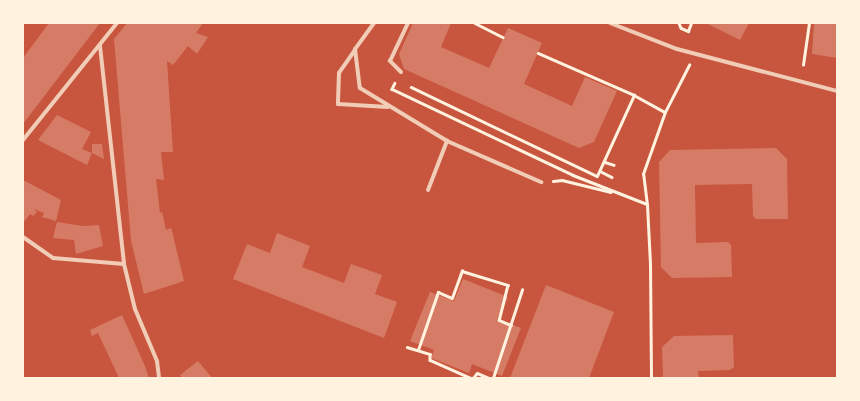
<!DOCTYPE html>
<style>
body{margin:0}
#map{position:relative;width:860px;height:401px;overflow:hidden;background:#c8553d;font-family:Rubik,sans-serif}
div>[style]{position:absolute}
.building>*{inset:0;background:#d67c66}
.path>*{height:2.5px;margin:-1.25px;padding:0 1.25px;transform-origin:1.25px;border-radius:1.25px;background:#fff3e0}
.minor>*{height:4px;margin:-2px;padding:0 2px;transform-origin:2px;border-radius:2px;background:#f1ccb7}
span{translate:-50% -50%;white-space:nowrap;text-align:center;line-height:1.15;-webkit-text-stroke:4px #fff3e0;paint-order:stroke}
.frame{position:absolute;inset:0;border:24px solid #fff3e0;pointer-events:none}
</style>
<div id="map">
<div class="building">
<i style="clip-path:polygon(49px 23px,100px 23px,23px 124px,23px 58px)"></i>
<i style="clip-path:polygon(127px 23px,203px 23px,196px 33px,208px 37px,197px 54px,188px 46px,173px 65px,167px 61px,173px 152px,161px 152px,164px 180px,156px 179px,160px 213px,162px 212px,166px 230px,171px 228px,172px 231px,184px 281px,144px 294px,131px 241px,114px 39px)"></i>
<i style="clip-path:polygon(413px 23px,451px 23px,441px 47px,489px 68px,508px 28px,542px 43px,524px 84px,572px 106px,585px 77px,617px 91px,594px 142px,579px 148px,404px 69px,399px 54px)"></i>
<i style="clip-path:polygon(706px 23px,749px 23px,740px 40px)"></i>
<i style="clip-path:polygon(814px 23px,837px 23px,837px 58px,812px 54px)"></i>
<i style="clip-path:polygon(57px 115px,91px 132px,82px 149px,92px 153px,87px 165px,38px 140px)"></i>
<i style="clip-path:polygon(92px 144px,102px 144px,104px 159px,92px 153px)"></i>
<i style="clip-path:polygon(776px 148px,787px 159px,788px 219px,756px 219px,753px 216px,752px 184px,695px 185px,696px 243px,728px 242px,731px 245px,732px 277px,672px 278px,661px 267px,659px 162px,670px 150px)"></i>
<i style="clip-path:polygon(23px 180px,61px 200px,56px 221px,42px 217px,44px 213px,34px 209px,37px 212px,33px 216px,30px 214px,23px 223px)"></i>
<i style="clip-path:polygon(57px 222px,83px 226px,99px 225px,103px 246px,76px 254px,74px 240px,53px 238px)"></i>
<i style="clip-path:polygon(277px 233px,310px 246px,302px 267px,344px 283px,351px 264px,382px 275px,375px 294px,397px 302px,384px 338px,233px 279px,247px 244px,270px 253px)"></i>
<i style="clip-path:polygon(463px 279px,508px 297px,499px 320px,521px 328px,502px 376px,472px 364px,469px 373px,431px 358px,434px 350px,410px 341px,430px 292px,454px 301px)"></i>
<i style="clip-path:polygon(546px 285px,614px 312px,589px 378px,510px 378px)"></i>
<i style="clip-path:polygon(122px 315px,145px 366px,149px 378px,119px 378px,98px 333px,92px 336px,90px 330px)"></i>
<i style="clip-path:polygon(733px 335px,734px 367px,730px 370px,698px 371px,699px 378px,663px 378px,662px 347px,674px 336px)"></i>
<i style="clip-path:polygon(198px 361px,212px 378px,182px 378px,180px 375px)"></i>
</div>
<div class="path">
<i style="left:475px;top:23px;width:31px;rotate:27deg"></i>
<i style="left:679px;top:23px;width:5px;rotate:68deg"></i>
<i style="left:681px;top:28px;width:8px;rotate:23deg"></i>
<i style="left:688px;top:31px;width:9px;rotate:-69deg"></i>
<i style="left:538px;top:53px;width:105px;rotate:23.6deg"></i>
<i style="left:634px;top:95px;width:35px;rotate:29deg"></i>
<i style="left:803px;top:65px;width:42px;rotate:-81.9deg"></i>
<i style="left:395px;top:83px;width:7px;rotate:117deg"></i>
<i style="left:392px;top:89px;width:200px;rotate:25.4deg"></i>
<i style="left:573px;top:175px;width:79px;rotate:21.4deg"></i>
<i style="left:411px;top:87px;width:206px;rotate:25.6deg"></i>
<i style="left:597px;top:176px;width:89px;rotate:-65.4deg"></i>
<i style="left:605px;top:162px;width:9px;rotate:18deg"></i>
<i style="left:600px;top:171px;width:13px;rotate:27deg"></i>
<i style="left:553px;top:181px;width:9px;rotate:-6deg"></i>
<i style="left:562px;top:180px;width:50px;rotate:13.8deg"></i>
<i style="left:407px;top:347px;width:24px;rotate:17deg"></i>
<i style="left:430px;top:354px;width:6px;rotate:90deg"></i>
<i style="left:430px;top:360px;width:45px;rotate:23.7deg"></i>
<i style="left:418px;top:350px;width:61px;rotate:-71deg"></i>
<i style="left:438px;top:292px;width:15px;rotate:23deg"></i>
<i style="left:452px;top:298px;width:29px;rotate:-70deg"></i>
<i style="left:462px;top:271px;width:48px;rotate:16.9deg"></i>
<i style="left:508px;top:285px;width:36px;rotate:104deg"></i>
<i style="left:499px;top:320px;width:13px;rotate:23deg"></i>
<i style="left:473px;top:378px;width:6px;rotate:-51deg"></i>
<i style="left:477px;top:373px;width:13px;rotate:23deg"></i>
<i style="left:493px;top:378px;width:93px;rotate:-71.8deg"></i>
<i style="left:651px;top:378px;width:114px;rotate:-90.5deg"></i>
<i style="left:650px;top:264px;width:59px;rotate:-92.9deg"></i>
<i style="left:647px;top:205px;width:31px;rotate:-97deg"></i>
<i style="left:643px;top:174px;width:66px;rotate:-70.5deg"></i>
<i style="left:665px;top:112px;width:53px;rotate:-62.9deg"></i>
</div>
<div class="minor">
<i style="left:374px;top:23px;width:32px;rotate:126deg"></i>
<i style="left:355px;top:49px;width:39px;rotate:83deg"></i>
<i style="left:360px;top:88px;width:102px;rotate:31.3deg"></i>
<i style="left:447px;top:141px;width:103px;rotate:23.6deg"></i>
<i style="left:610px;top:23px;width:72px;rotate:21.2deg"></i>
<i style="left:677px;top:49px;width:165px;rotate:14.7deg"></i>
<i style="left:100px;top:46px;width:219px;rotate:83.7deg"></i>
<i style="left:124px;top:264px;width:46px;rotate:76.3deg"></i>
<i style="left:135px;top:309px;width:56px;rotate:67.1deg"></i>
<i style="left:157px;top:361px;width:17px;rotate:83deg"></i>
<i style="left:355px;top:50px;width:28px;rotate:125deg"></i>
<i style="left:339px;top:73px;width:31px;rotate:92deg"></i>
<i style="left:338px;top:104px;width:50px;rotate:3.4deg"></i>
<i style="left:401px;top:72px;width:16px;rotate:-135deg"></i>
<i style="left:390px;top:61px;width:42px;rotate:-64.7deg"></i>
<i style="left:23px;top:140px;width:150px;rotate:-51.2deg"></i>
<i style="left:428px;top:190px;width:53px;rotate:-68.8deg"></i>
<i style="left:23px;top:237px;width:37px;rotate:35deg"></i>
<i style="left:53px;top:258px;width:71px;rotate:4.8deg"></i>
</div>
<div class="frame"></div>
</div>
